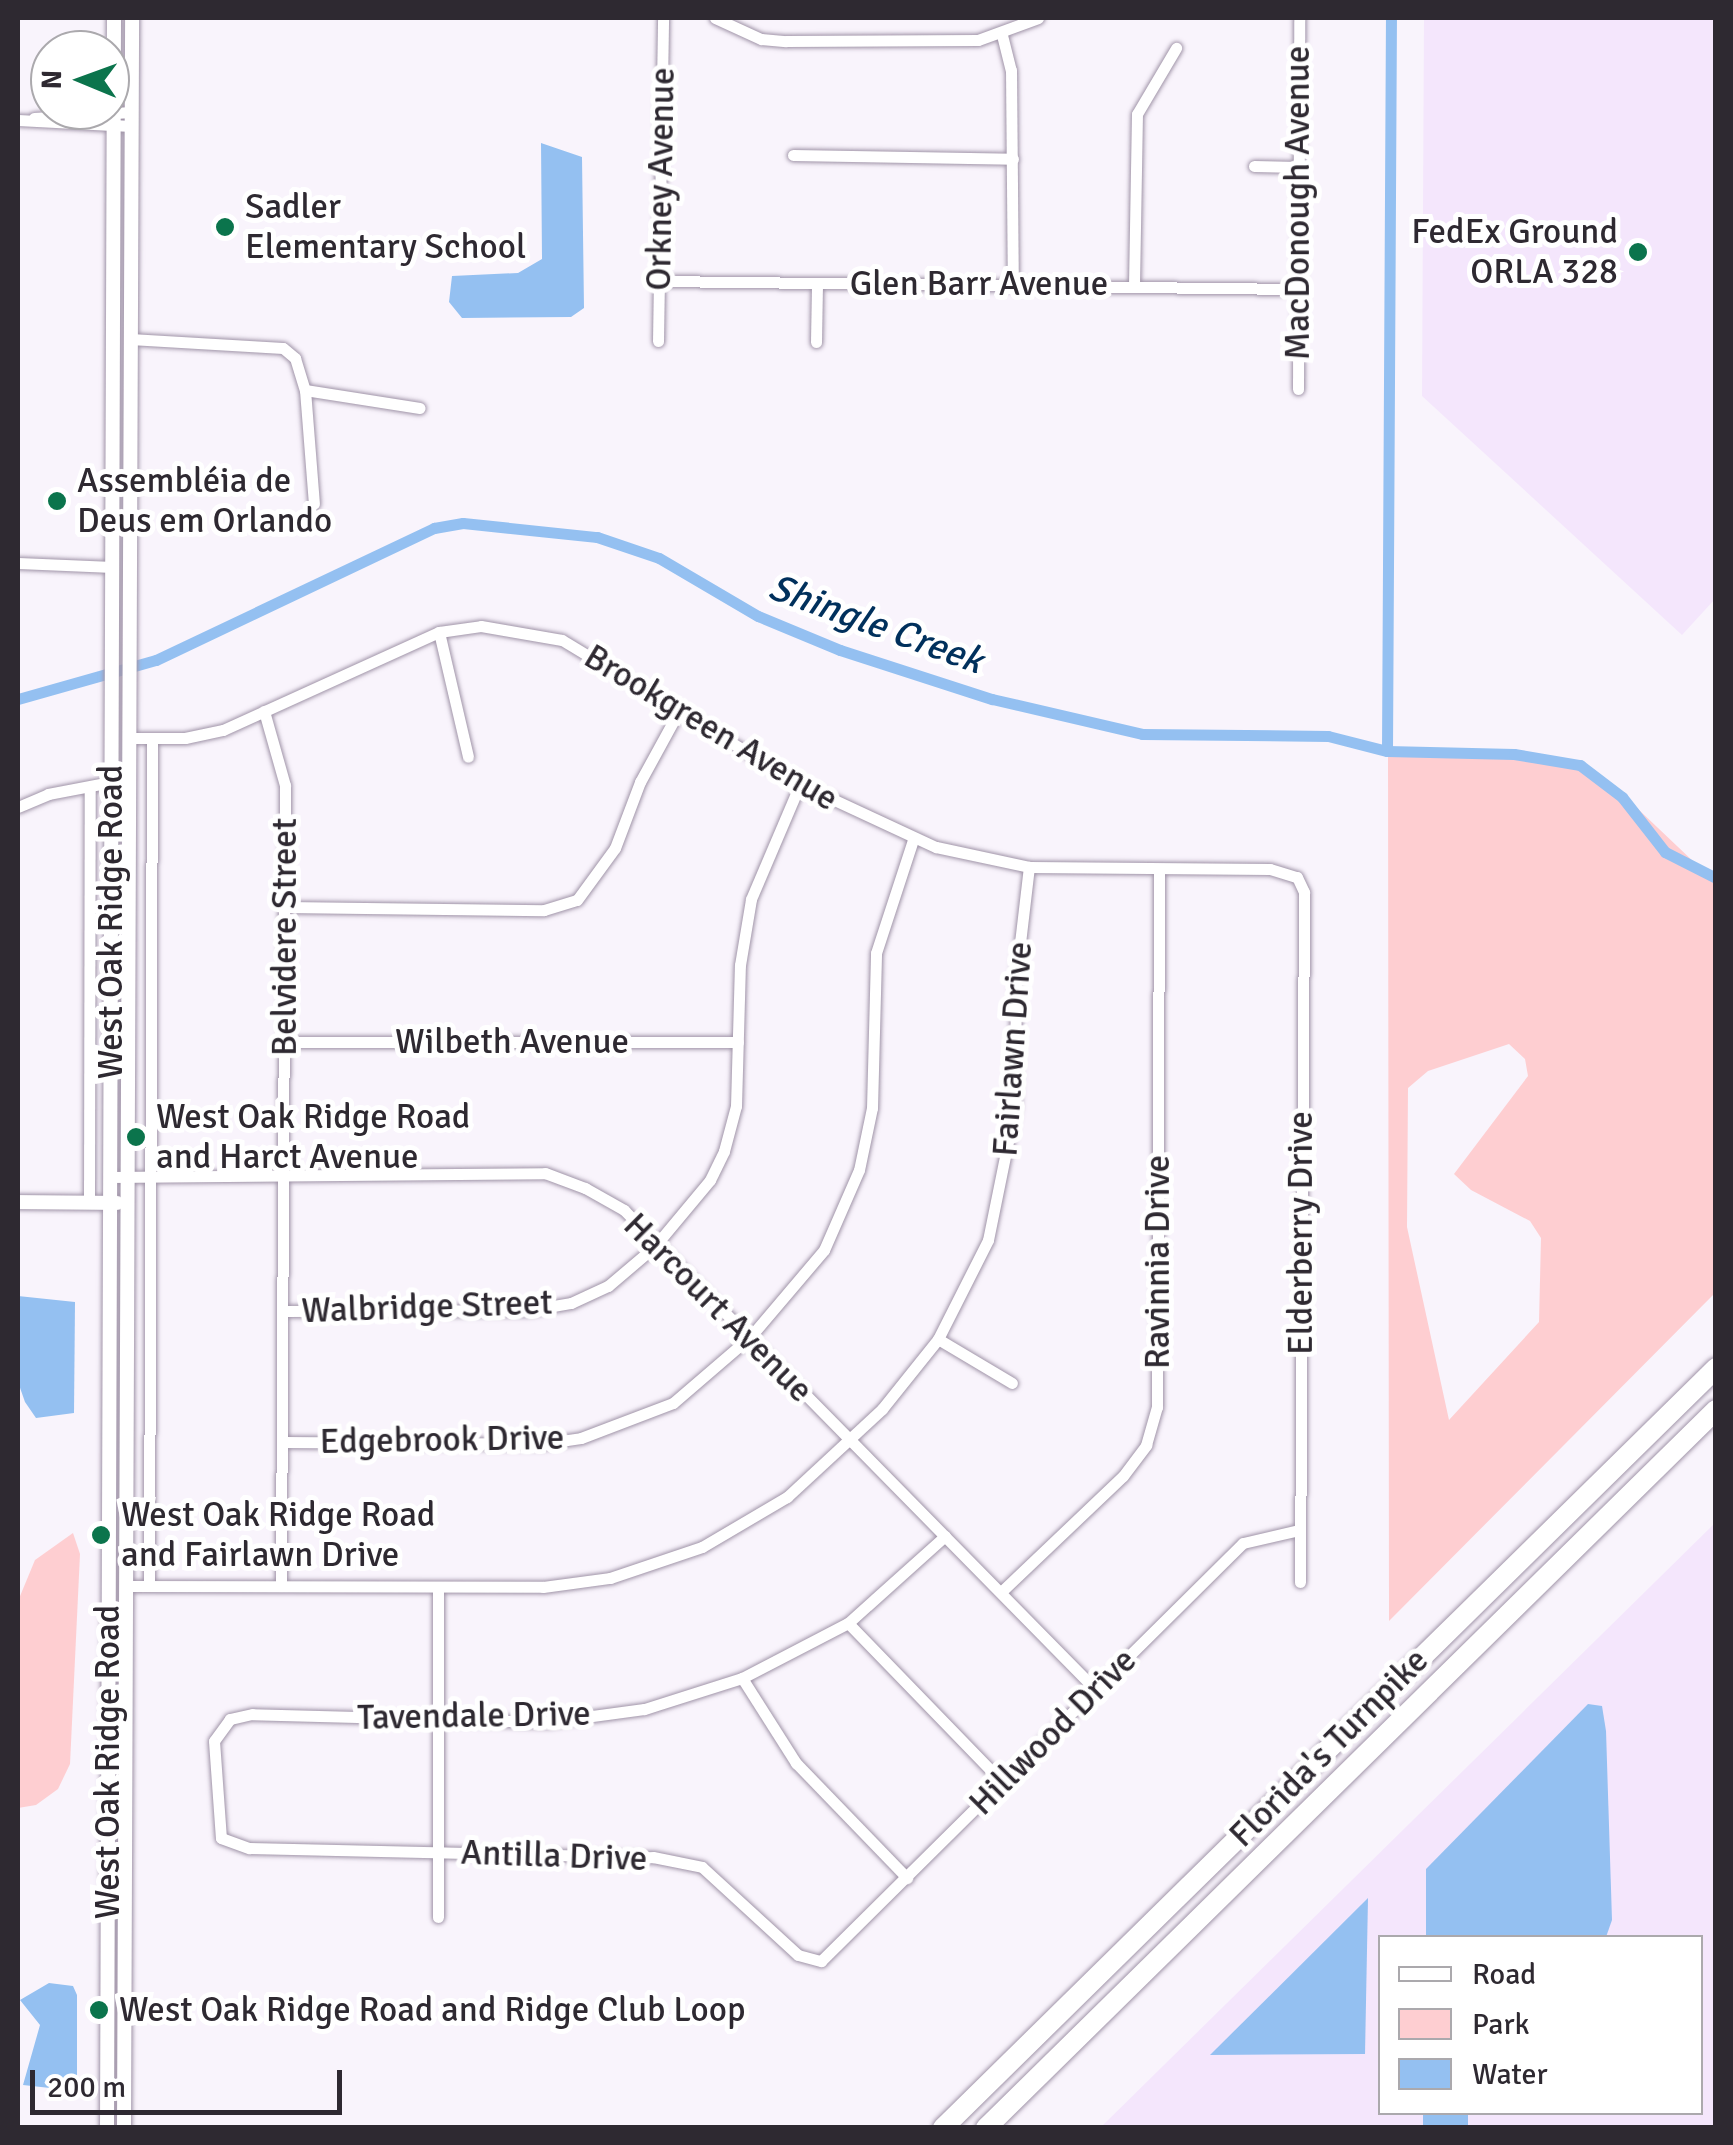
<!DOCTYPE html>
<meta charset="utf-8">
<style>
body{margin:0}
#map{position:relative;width:1733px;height:2145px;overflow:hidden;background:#f9f4fc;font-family:Signika,sans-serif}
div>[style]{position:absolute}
.built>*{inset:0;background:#f4e6fc}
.green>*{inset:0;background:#feced1}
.water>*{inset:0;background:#94c0f1;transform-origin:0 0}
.canal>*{height:11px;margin:-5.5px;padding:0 5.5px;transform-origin:5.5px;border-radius:5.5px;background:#94c0f1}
.roads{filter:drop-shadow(0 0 2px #a094a8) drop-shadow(0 0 2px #a094a8)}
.minor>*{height:11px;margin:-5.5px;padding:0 5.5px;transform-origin:5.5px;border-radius:5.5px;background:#fff}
.tertiary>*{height:14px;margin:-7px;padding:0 7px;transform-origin:7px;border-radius:7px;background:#fff}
.motorway>*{height:20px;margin:-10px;padding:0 10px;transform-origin:10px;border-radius:10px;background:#fff}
.dots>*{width:28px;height:28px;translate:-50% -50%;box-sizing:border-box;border:5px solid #fff;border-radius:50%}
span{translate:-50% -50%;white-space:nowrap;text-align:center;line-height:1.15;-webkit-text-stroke:10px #fff;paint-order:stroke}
.street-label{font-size:35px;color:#2e2931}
.poi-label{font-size:35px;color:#2e2931}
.left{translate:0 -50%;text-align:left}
.right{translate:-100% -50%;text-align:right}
.water-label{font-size:38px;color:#00305c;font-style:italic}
.frame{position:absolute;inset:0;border:20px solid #2e2931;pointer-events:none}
.legend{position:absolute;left:1378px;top:1935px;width:325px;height:180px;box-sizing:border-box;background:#fff;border:2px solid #aba9ad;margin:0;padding:12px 18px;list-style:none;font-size:30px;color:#2e2931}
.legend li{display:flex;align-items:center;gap:20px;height:50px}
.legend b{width:50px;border:2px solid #aba9ad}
.north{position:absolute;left:30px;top:30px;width:100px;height:100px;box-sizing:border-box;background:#fff;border:2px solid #aba9ad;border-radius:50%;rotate:271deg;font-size:28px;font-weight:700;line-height:40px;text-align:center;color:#2e2931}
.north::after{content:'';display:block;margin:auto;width:35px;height:45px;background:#0b744c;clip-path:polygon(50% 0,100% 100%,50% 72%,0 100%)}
.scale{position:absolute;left:30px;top:2070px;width:312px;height:45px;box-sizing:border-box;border:5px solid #2e2931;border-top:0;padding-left:12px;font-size:30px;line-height:35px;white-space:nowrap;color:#2e2931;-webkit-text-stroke:8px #fff;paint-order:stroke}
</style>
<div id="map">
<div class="built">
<i style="clip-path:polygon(1424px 18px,1715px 18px,1715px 599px,1682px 635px,1422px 396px)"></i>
<i style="clip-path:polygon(evenodd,1715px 1523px,1715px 2127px,1100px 2128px,1227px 2003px,1715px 1523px,1380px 1938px,1700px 1938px,1700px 2112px,1380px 2112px,1380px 1938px)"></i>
</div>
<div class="green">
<i style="clip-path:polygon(evenodd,1388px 750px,1537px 756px,1583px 769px,1619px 791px,1716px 883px,1715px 1293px,1389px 1621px,1388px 750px,1509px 1044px,1525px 1059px,1528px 1076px,1454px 1174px,1471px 1190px,1530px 1221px,1541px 1238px,1539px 1322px,1449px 1420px,1407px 1227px,1408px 1088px,1428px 1071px,1509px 1044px)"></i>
<i style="clip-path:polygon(73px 1533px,80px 1554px,70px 1764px,58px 1789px,36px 1805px,18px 1808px,18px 1601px,35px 1560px)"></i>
</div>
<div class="water">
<i style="clip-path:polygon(541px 143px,582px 157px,584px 308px,571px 317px,462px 318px,449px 302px,452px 276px,518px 273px,542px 259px)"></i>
<i style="clip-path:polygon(18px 1296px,75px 1302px,74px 1413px,36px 1418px,25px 1402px,18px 1382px)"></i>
<i style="clip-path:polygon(1588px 1704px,1602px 1706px,1606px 1731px,1612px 1920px,1606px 1937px,1426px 1937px,1426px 1869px)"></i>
<i style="clip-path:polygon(1368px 1898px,1365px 2054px,1210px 2055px)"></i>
<i style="clip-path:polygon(49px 1983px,73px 1986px,77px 1995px,77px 2077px,68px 2090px,23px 2085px,40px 2025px,20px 2000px)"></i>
<i style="left:1423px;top:2113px;width:45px;height:14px"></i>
</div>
<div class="canal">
<i style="left:18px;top:699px;width:143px;rotate:-15.8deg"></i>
<i style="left:156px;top:660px;width:308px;rotate:-25.4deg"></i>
<i style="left:434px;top:528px;width:29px;rotate:-10deg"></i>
<i style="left:463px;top:523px;width:135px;rotate:6deg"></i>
<i style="left:597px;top:537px;width:65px;rotate:18.7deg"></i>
<i style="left:659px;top:558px;width:115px;rotate:30.4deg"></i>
<i style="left:758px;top:616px;width:89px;rotate:22.5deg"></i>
<i style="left:840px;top:650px;width:160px;rotate:17.9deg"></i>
<i style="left:992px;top:699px;width:154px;rotate:13.1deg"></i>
<i style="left:1142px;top:734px;width:186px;rotate:0.6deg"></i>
<i style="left:1328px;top:736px;width:61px;rotate:14.3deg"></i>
<i style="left:1387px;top:751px;width:127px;rotate:1.4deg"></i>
<i style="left:1514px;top:754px;width:67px;rotate:9.5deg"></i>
<i style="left:1580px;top:765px;width:53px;rotate:37.3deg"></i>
<i style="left:1622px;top:797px;width:70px;rotate:52deg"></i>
<i style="left:1665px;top:852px;width:57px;rotate:27deg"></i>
<i style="left:1387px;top:751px;width:733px;rotate:-89.69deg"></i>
</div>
<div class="roads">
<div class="minor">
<i style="left:715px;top:18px;width:51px;rotate:24.5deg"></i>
<i style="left:761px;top:39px;width:25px;rotate:5deg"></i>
<i style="left:786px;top:41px;width:192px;rotate:-0.3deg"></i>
<i style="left:978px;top:40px;width:64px;rotate:-20.1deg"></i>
<i style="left:1002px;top:35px;width:36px;rotate:76deg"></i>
<i style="left:1011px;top:70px;width:214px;rotate:89.5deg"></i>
<i style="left:34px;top:118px;width:97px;rotate:-3.5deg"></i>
<i style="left:18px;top:120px;width:113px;rotate:3deg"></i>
<i style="left:793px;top:155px;width:220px;rotate:1deg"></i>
<i style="left:1254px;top:166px;width:44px;rotate:1.3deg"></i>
<i style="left:659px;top:281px;width:640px;rotate:0.72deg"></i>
<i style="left:1134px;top:285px;width:171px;rotate:-89deg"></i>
<i style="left:1137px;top:114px;width:77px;rotate:-59.4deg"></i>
<i style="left:130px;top:339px;width:153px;rotate:3.4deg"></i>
<i style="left:283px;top:348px;width:16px;rotate:40deg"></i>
<i style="left:295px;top:358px;width:34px;rotate:73deg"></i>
<i style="left:305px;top:390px;width:114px;rotate:85.5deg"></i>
<i style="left:658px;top:341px;width:323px;rotate:-89.1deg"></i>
<i style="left:816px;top:342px;width:59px;rotate:-89deg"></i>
<i style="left:1298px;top:389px;width:371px;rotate:-89.8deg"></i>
<i style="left:305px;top:390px;width:116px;rotate:8.9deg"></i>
<i style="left:18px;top:563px;width:95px;rotate:2.4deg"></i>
<i style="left:439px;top:632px;width:128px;rotate:76.9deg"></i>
<i style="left:264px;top:711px;width:77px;rotate:74.2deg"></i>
<i style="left:285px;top:785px;width:801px;rotate:90.29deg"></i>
<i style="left:130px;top:738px;width:55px"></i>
<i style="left:185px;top:738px;width:39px;rotate:-12deg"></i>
<i style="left:223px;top:730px;width:237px;rotate:-24.4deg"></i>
<i style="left:439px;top:632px;width:42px;rotate:-8.1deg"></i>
<i style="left:481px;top:626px;width:82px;rotate:9.8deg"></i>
<i style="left:562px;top:640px;width:278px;rotate:31.2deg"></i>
<i style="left:800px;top:784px;width:150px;rotate:24.9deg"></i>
<i style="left:936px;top:847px;width:95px;rotate:12.1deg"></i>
<i style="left:1029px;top:867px;width:241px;rotate:0.5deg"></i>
<i style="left:1270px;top:869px;width:28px;rotate:17deg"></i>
<i style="left:1297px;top:877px;width:17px;rotate:65deg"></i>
<i style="left:1304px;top:892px;width:690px;rotate:90.33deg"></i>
<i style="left:18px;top:807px;width:33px;rotate:-23deg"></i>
<i style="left:48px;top:794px;width:64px;rotate:-10.8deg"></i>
<i style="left:285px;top:907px;width:259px;rotate:0.7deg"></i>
<i style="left:544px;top:910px;width:34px;rotate:-17deg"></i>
<i style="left:577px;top:900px;width:64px;rotate:-53.8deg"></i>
<i style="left:615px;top:848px;width:71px;rotate:-69.3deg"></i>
<i style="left:640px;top:782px;width:83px;rotate:-61.3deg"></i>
<i style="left:285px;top:1042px;width:453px"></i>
<i style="left:110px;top:1177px;width:435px;rotate:-0.5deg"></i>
<i style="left:545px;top:1173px;width:43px;rotate:20.6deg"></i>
<i style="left:585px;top:1188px;width:45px;rotate:29.4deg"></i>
<i style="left:624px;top:1210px;width:673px;rotate:45.48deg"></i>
<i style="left:89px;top:1202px;width:413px;rotate:-89.9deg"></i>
<i style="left:282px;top:1311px;width:248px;rotate:-0.2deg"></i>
<i style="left:530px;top:1310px;width:42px;rotate:-9.7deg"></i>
<i style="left:571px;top:1303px;width:41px;rotate:-24.7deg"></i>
<i style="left:608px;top:1286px;width:62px;rotate:-40.4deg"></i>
<i style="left:655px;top:1246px;width:86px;rotate:-50.2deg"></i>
<i style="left:710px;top:1180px;width:32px;rotate:-64deg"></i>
<i style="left:724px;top:1151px;width:47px;rotate:-75.1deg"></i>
<i style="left:736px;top:1106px;width:141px;rotate:-88.4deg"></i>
<i style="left:740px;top:965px;width:67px;rotate:-80.5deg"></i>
<i style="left:751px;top:899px;width:125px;rotate:-66.9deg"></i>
<i style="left:938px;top:1339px;width:86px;rotate:30.7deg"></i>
<i style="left:283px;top:1442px;width:257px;rotate:0.4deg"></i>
<i style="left:540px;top:1444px;width:41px;rotate:-8.3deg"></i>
<i style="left:581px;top:1438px;width:98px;rotate:-20.8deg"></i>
<i style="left:673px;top:1403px;width:103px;rotate:-40.7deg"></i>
<i style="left:751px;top:1336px;width:113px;rotate:-49.7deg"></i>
<i style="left:824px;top:1250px;width:87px;rotate:-66.4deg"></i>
<i style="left:859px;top:1170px;width:63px;rotate:-78.2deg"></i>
<i style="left:872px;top:1108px;width:155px;rotate:-88.5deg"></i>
<i style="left:876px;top:953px;width:119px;rotate:-71.9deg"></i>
<i style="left:945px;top:1536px;width:130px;rotate:138.1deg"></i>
<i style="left:848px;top:1623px;width:119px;rotate:152.6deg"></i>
<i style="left:742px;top:1678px;width:103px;rotate:162.4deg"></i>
<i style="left:644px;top:1709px;width:97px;rotate:172.3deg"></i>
<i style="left:548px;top:1722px;width:296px;rotate:-178.5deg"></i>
<i style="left:252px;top:1714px;width:23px;rotate:167deg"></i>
<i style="left:230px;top:1719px;width:27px;rotate:126deg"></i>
<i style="left:214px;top:1741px;width:97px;rotate:85.9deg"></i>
<i style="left:221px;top:1838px;width:30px;rotate:20deg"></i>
<i style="left:249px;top:1848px;width:404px;rotate:1.3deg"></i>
<i style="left:653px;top:1857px;width:50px;rotate:11.5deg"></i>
<i style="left:702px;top:1867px;width:130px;rotate:42.5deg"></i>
<i style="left:798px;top:1955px;width:24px;rotate:15deg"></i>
<i style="left:821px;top:1961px;width:594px;rotate:-44.73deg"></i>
<i style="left:1243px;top:1543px;width:57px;rotate:-13.1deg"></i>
<i style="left:149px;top:1585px;width:847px;rotate:-89.8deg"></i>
<i style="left:127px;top:1586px;width:416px;rotate:0.1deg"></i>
<i style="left:543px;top:1587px;width:68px;rotate:-7.7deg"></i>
<i style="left:610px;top:1578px;width:97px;rotate:-18.6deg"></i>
<i style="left:702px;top:1547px;width:99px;rotate:-30.5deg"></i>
<i style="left:787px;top:1497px;width:129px;rotate:-42.8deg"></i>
<i style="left:882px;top:1409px;width:90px;rotate:-51.3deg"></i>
<i style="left:938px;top:1339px;width:111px;rotate:-63.2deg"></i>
<i style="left:988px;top:1240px;width:136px;rotate:-78.5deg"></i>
<i style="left:1015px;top:1107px;width:130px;rotate:-89.6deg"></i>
<i style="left:1016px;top:977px;width:111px;rotate:-83.3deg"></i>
<i style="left:438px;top:1588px;width:329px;rotate:90deg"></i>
<i style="left:1001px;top:1592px;width:168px;rotate:-43.6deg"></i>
<i style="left:1123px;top:1476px;width:39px;rotate:-53deg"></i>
<i style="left:1146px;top:1445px;width:40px;rotate:-74deg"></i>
<i style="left:1157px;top:1407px;width:537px;rotate:-89.79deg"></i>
<i style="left:848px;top:1623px;width:220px;rotate:45.9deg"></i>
<i style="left:742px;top:1678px;width:101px;rotate:57.6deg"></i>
<i style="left:796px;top:1763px;width:160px;rotate:46deg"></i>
</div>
<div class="tertiary">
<i style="left:18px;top:1202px;width:99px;rotate:0.6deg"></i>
<i style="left:107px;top:2128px;width:2110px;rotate:-89.81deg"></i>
<i style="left:124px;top:2128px;width:2110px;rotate:-89.78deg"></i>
</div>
<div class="motorway">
<i style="left:943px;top:2128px;width:1084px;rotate:-44.51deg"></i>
<i style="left:986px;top:2128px;width:1024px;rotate:-44.53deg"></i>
</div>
</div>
<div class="dots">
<i style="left:225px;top:227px;background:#0b744c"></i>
<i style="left:1638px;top:252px;background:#0b744c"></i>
<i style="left:57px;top:501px;background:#0b744c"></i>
<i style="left:136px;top:1137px;background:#0b744c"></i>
<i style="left:101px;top:1535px;background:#0b744c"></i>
<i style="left:99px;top:2010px;background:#0b744c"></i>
</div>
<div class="street-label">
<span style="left:661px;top:179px;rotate:-89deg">Orkney Avenue</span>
<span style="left:1298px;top:203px;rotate:-90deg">MacDonough Avenue</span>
<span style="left:979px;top:284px">Glen Barr Avenue</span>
<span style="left:711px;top:728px;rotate:31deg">Brookgreen Avenue</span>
<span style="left:111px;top:922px;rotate:-90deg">West Oak Ridge Road</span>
<span style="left:285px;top:937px;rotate:-90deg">Belvidere Street</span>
<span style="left:512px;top:1042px">Wilbeth Avenue</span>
<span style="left:1013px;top:1049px;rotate:-86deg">Fairlawn Drive</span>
<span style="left:1301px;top:1233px;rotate:-90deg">Elderberry Drive</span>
<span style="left:1158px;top:1262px;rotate:-90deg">Ravinnia Drive</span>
<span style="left:427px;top:1307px;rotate:-2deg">Walbridge Street</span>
<span style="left:718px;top:1308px;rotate:45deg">Harcourt Avenue</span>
<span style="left:442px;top:1440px;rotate:-1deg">Edgebrook Drive</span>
<span style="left:474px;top:1716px;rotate:-1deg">Tavendale Drive</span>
<span style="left:1053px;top:1732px;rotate:-45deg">Hillwood Drive</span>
<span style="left:1329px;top:1748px;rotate:-45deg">Florida's Turnpike</span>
<span style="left:108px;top:1762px;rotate:-90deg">West Oak Ridge Road</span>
<span style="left:554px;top:1856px;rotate:2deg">Antilla Drive</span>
</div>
<div class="poi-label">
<span class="left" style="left:245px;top:227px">Sadler<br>Elementary School</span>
<span class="right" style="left:1618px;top:252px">FedEx Ground<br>ORLA 328</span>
<span class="left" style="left:77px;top:501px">Assembléia de<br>Deus em Orlando</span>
<span class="left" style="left:156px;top:1137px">West Oak Ridge Road<br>and Harct Avenue</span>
<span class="left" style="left:121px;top:1535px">West Oak Ridge Road<br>and Fairlawn Drive</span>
<span class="left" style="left:119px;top:2010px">West Oak Ridge Road and Ridge Club Loop</span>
</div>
<div class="water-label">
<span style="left:876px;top:624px;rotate:20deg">Shingle Creek</span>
</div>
<div class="frame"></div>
<ul class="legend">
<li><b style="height:12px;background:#fff"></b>Road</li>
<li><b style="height:28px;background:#feced1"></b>Park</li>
<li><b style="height:28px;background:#94c0f1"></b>Water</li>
</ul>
<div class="north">N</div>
<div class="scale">200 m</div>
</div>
